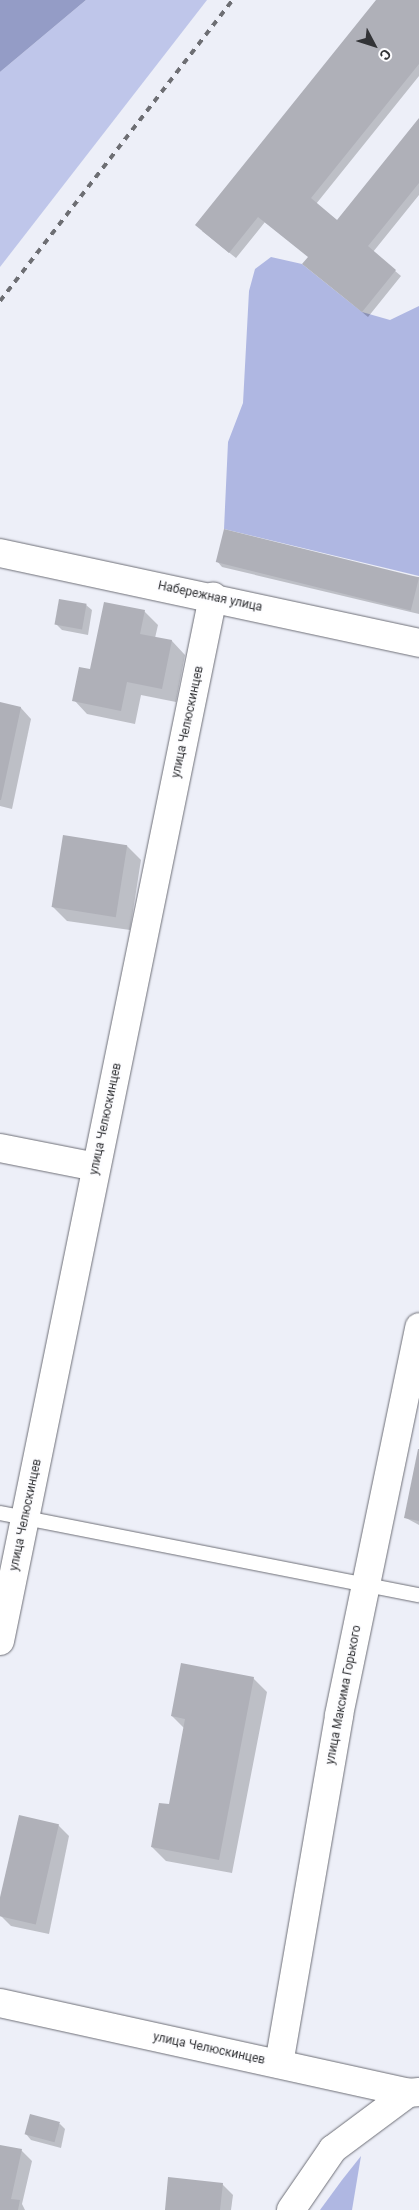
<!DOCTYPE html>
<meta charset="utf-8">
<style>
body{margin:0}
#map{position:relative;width:419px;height:2210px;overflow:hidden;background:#edeff8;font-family:Roboto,sans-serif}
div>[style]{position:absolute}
.green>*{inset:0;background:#bfc6ea}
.forest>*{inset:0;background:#afb7e2}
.water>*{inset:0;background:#949cc6}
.shadow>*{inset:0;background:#0003}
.building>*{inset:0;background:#afb0b8;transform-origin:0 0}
.roads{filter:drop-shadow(0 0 1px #6e6f77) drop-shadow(0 0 1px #6e6f77)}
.lane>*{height:14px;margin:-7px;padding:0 7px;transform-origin:7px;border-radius:7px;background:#fff}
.street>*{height:28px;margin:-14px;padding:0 14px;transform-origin:14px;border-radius:14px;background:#fff}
.rail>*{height:4px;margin-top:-2px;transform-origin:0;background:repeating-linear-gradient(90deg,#6d6e73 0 6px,transparent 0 12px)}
span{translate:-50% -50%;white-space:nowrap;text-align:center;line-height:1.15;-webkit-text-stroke:4px #fdfdff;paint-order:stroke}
.street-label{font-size:12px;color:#323336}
.north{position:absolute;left:349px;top:20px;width:50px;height:50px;-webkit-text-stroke:4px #fdfdff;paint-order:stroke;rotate:130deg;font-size:14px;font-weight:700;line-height:20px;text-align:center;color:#323336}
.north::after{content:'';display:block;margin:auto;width:18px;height:22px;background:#323336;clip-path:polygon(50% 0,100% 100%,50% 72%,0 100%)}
</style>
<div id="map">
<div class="green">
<i style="clip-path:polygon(86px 0,207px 0,0 267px,0 72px)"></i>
</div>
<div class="forest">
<i style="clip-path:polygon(271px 257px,302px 264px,362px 312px,390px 320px,419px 306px,419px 576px,224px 529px,228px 442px,243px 403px,249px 291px,255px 269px)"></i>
<i style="clip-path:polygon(361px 2156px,352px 2210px,320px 2210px,342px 2180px)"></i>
</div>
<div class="water">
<i style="clip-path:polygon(0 0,86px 0,0 72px)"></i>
</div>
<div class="shadow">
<i style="clip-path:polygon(377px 0,419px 0,419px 76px,316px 204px,338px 221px,419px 120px,419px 195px,373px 252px,401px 276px,368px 317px,310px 269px,309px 257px,265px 222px,236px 258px,202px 231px)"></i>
<i style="clip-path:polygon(217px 561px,419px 577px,419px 614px,222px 567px)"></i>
<i style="clip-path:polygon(86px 605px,92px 610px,88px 635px,62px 630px,56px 624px)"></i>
<i style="clip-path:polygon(144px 611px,158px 625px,155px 638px,172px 641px,185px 655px,176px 702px,141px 695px,135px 724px,87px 714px,74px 700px,91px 670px)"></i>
<i style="clip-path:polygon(0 704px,21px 708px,31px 719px,12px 809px,0 806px)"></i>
<i style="clip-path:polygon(64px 836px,127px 846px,141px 860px,130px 930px,67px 921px,53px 907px)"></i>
<i style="clip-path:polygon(419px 1451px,419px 1525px,406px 1518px)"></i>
<i style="clip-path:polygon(253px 1678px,267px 1692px,232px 1873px,166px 1861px,152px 1847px,170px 1806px,184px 1728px,172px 1716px)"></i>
<i style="clip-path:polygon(20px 1817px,58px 1825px,69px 1836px,49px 1934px,11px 1926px,0 1915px)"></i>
<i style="clip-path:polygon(60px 2124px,65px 2129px,61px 2148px,31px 2140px,26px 2134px)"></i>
<i style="clip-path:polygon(0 2146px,21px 2150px,32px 2161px,22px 2204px,25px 2210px,0 2210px)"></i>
<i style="clip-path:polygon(222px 2184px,233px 2195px,231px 2210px,166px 2210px)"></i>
</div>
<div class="building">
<i style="clip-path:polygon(376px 0,419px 0,419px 64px,311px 198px,337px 220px,419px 118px,419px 183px,368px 246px,396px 270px,362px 312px,302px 264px,308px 257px,258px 217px,229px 253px,195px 225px)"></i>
<i style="left:224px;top:529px;width:201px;height:34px;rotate:14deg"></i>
<i style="left:59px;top:599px;width:28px;height:26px;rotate:10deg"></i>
<i style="clip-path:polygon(104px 602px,145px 610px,140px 634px,172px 640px,162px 689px,127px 682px,121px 711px,72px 701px,79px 667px,90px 669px)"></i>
<i style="clip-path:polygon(0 702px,21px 707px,1px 800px,0 800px)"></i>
<i style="left:63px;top:835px;width:65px;height:73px;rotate:9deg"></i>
<i style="clip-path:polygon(418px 1449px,419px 1449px,419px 1521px,404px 1518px)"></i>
<i style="clip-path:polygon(181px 1663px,254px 1677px,219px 1860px,151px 1847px,159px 1803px,169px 1804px,185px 1719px,171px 1716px)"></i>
<i style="left:19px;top:1815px;width:41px;height:103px;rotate:13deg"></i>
<i style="left:30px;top:2114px;width:31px;height:21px;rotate:15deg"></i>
<i style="clip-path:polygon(0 2145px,22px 2149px,11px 2199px,20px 2200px,18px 2210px,0 2210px)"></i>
<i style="clip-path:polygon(168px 2177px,223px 2183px,220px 2210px,165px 2210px)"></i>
</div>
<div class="roads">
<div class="lane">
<i style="left:0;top:1513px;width:427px;rotate:11.1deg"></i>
</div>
<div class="street">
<i style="left:0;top:553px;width:429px;rotate:12.1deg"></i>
<i style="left:0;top:1148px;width:98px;rotate:11.2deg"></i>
<i style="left:0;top:1641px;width:1066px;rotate:-78.47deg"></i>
<i style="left:0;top:2003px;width:418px;rotate:12.4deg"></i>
<i style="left:408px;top:2093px;width:11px;rotate:-5deg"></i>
<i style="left:279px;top:2064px;width:354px;rotate:-80.2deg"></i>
<i style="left:339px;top:1715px;width:396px;rotate:-78.3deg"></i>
<i style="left:291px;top:2210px;width:74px;rotate:-55.5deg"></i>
<i style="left:333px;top:2149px;width:94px;rotate:-36.7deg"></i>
</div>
</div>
<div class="rail">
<i style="left:0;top:301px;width:381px;rotate:-52.3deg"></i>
</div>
<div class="street-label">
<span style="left:210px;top:597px;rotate:12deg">Набережная улица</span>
<span style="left:188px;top:722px;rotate:-78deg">улица Челюскинцев</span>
<span style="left:106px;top:1119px;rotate:-78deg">улица Челюскинцев</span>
<span style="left:26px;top:1515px;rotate:-78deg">улица Челюскинцев</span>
<span style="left:344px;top:1695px;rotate:-79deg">улица Максима Горького</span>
<span style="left:209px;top:2049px;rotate:12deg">улица Челюскинцев</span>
</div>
<div class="north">С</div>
</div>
